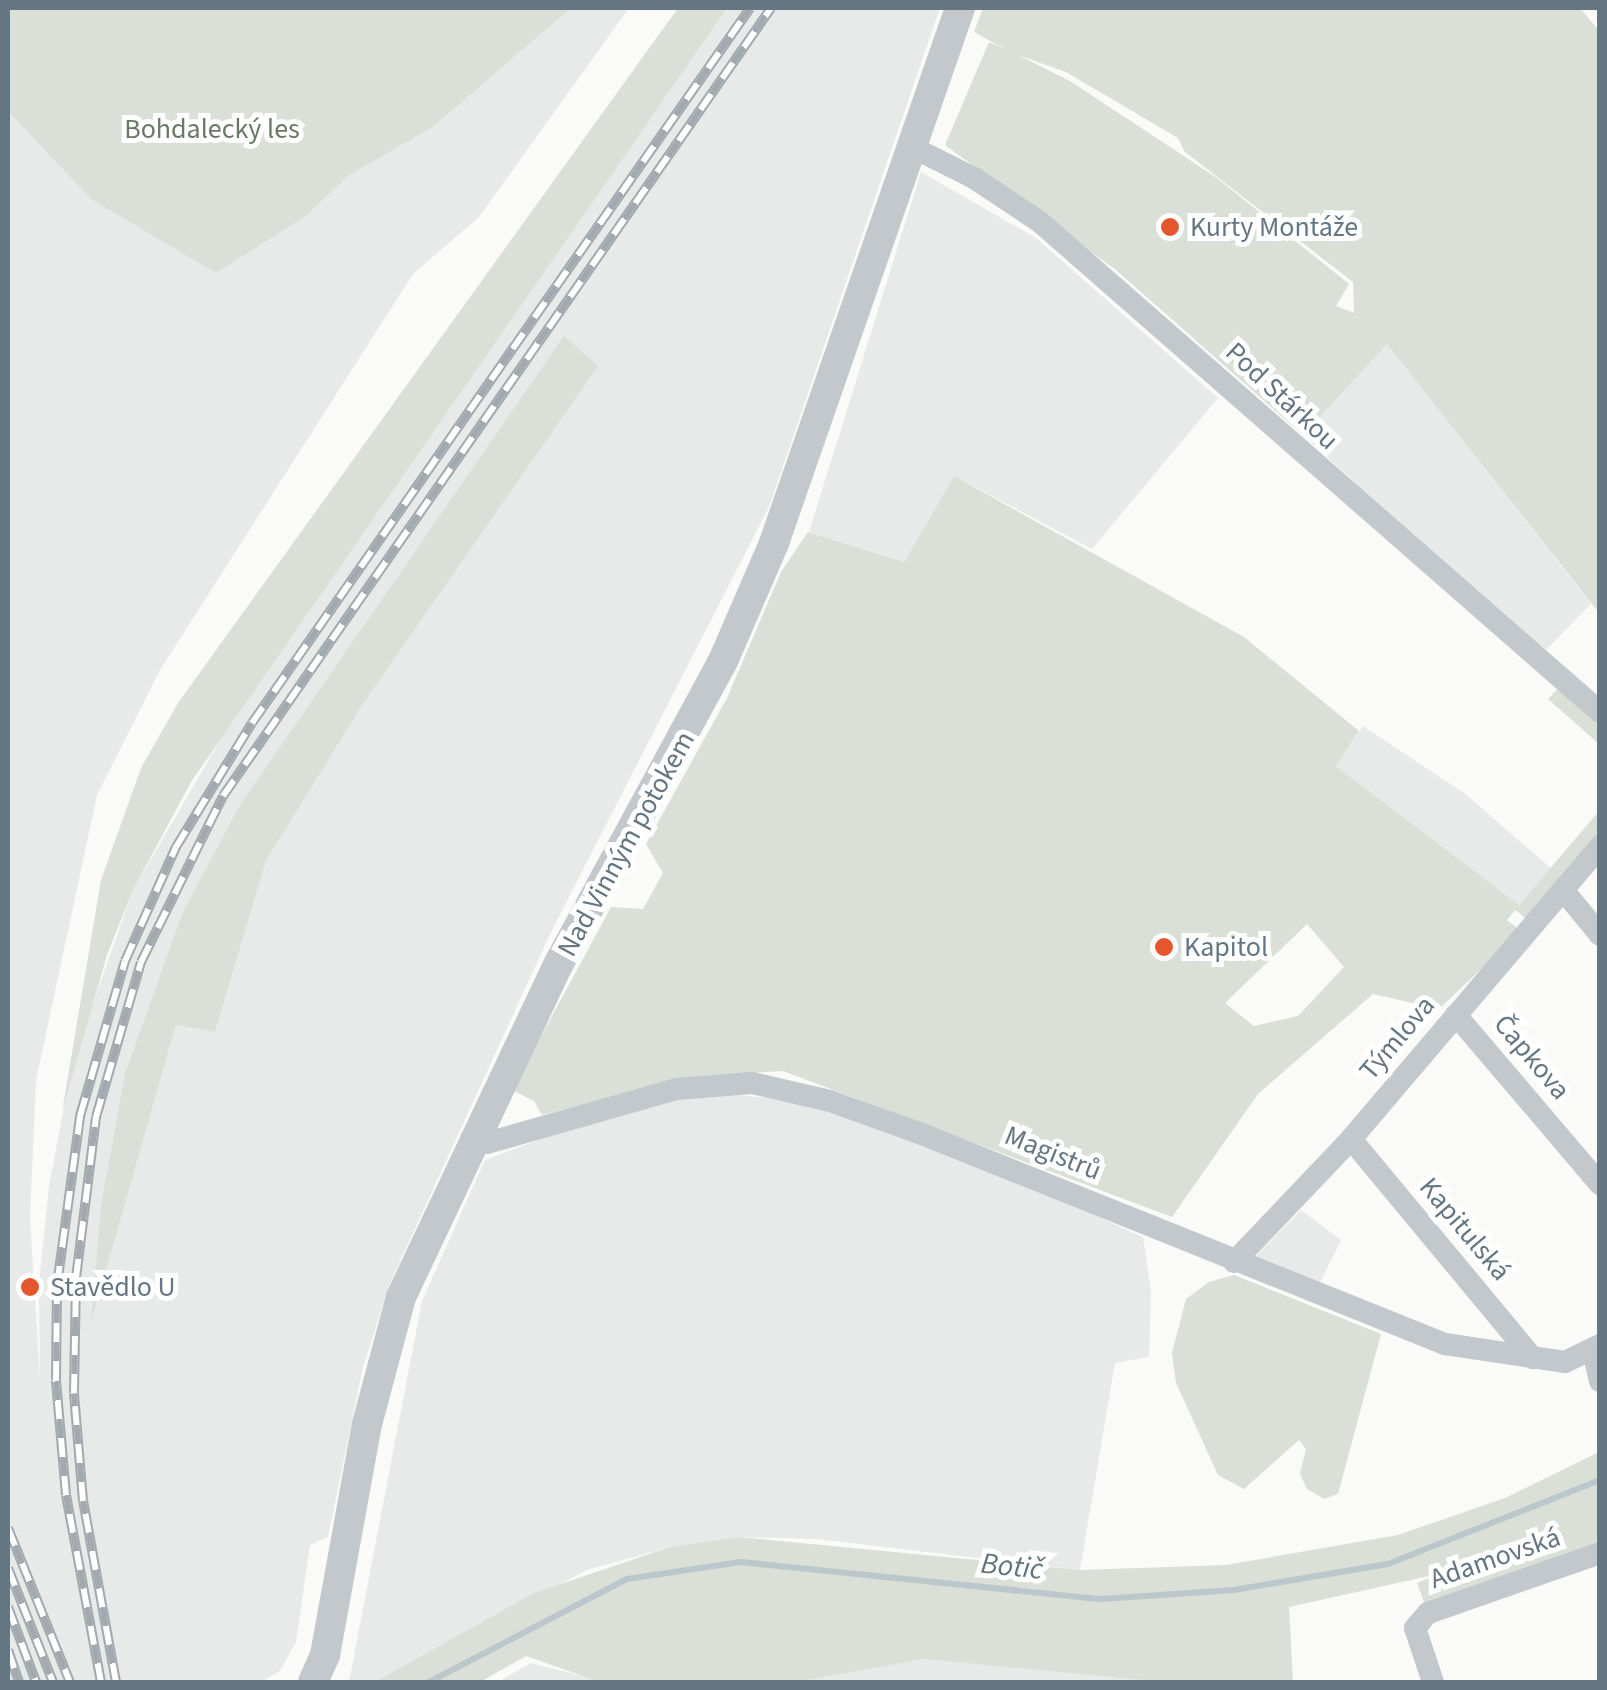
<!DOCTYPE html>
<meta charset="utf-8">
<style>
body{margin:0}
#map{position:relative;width:1607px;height:1690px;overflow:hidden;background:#fafaf8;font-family:"Source Sans 3",sans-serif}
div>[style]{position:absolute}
.built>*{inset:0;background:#e8e9e9}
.green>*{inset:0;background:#dadfd7}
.stream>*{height:6px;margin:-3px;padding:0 3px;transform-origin:3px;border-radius:3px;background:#bbc7cb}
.minor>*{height:22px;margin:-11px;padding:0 11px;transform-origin:11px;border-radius:11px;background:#c3c8cc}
.tertiary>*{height:30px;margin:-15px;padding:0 15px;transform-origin:15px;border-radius:15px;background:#c3c8cc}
.rail>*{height:10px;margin-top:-5px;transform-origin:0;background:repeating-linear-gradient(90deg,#fff 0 19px,#a2aab0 0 38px);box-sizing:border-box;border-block:2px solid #a2aab0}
.dots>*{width:28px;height:28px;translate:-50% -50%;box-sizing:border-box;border:5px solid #fff;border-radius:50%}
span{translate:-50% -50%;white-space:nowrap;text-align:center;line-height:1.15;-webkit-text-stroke:10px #fff;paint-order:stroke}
.park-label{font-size:28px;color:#687a64}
.poi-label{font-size:28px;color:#657683}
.left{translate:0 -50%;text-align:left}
.street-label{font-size:28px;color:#657683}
.water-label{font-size:30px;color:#60757c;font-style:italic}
.frame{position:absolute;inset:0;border:10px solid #657683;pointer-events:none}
</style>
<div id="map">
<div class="built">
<i style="clip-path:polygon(evenodd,571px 8px,629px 8px,479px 217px,413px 274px,160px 670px,97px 795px,36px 1081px,30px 1218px,40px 1379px,39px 1283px,49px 1186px,73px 1060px,133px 890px,236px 713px,727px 8px,940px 8px,769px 507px,552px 930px,389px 1285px,362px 1371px,328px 1537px,310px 1545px,296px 1642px,280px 1671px,261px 1682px,8px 1682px,8px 111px,307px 215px,348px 176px,433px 127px,571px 8px,564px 337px,364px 702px,266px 861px,215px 1031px,176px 1025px,92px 1315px,101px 1204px,125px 1073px,182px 914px,239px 806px,564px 337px)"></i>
<i style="clip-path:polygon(921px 172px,1036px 238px,1218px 398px,1092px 549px,954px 476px,904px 562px,809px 532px)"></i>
<i style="clip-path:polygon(1387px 343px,1591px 604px,1542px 654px,1303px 435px)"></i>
<i style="clip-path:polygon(1363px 726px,1464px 793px,1551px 868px,1519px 905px,1336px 766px)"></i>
<i style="clip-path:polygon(703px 1092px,805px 1101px,1021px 1182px,1143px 1237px,1151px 1291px,1149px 1357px,1115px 1363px,1080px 1570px,816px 1539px,739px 1537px,670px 1547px,587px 1570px,375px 1682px,349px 1682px,422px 1301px,485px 1160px,592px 1120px)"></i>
<i style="clip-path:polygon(1301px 1210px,1341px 1240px,1317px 1289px,1254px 1258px)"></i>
<i style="clip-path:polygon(924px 1659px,1164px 1681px,1164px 1682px,797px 1682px)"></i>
<i style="clip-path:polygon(531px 1663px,590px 1678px,600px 1682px,498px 1682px)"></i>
</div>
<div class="green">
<i style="clip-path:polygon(8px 8px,571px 8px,433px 127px,348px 176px,307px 215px,216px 273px,91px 199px,8px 111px)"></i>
<i style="clip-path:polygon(678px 8px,727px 8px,191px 782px,133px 890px,107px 955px,62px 1112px,101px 880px,141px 768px,178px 703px)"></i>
<i style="clip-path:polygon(evenodd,983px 8px,1580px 8px,1600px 32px,1599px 613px,1387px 344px,1303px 435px,1116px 270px,945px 145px,989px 42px,1007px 50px,974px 32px,983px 8px,1018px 55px,1066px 72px,1178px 138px,1185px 152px,1353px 282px,1354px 313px,1336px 306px,1349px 284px,1217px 178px,1070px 81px,1018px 55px)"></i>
<i style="clip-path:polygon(564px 336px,598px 366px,364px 702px,266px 861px,215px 1032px,176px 1025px,91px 1322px,101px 1204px,125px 1073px,182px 914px,239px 806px)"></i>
<i style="clip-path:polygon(evenodd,954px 476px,1244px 637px,1359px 731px,1336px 766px,1519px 905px,1599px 811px,1599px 834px,1549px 906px,1531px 922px,1515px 910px,1507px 920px,1521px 931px,1439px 1009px,1373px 994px,1258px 1094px,1172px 1217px,783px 1071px,701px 1076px,542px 1115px,534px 1101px,512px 1090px,611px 907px,643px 909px,663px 873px,646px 844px,727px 698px,781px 572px,808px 532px,904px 562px,954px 476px,1307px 924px,1344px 967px,1298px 1016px,1254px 1026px,1225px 1003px,1307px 924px)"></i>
<i style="clip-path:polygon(1561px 685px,1599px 724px,1599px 744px,1548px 699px)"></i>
<i style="clip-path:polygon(1234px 1275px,1381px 1334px,1338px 1494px,1324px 1499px,1307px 1489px,1300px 1474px,1306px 1449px,1299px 1440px,1244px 1489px,1218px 1475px,1176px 1383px,1172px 1353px,1186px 1299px,1209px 1282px)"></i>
<i style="clip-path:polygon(1599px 1452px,1599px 1553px,1428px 1613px,1417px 1583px,1438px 1574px,1289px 1607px,1293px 1682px,1164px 1682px,924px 1659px,797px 1682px,600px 1682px,526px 1656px,480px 1682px,375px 1682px,534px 1593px,670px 1547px,739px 1537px,1080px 1570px,1226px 1565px,1398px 1535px,1505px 1498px)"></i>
</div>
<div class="stream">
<i style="left:429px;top:1682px;width:223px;rotate:-27.5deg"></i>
<i style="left:627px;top:1579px;width:115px;rotate:-8.5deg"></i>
<i style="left:741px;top:1562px;width:362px;rotate:5.9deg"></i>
<i style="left:1101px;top:1599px;width:133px;rotate:-3.9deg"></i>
<i style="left:1234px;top:1590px;width:156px;rotate:-9.6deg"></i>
<i style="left:1388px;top:1564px;width:228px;rotate:-21.6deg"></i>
</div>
<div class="minor">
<i style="left:910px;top:146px;width:72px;rotate:26.6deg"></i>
<i style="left:974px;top:178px;width:79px;rotate:33.7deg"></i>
<i style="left:1040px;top:222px;width:744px;rotate:41.19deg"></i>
<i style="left:1564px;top:891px;width:57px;rotate:50.7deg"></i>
<i style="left:1456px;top:1015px;width:222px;rotate:49.6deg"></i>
<i style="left:471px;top:1139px;width:16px;rotate:14deg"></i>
<i style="left:487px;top:1143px;width:198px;rotate:-15.9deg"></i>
<i style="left:677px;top:1089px;width:75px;rotate:-4.6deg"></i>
<i style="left:752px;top:1083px;width:80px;rotate:13deg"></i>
<i style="left:830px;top:1101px;width:98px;rotate:19.7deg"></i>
<i style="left:922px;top:1134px;width:564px;rotate:21.88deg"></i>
<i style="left:1445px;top:1344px;width:121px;rotate:8.5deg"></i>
<i style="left:1565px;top:1362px;width:39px;rotate:-26deg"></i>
<i style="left:1351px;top:1139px;width:285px;rotate:50.3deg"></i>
<i style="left:1234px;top:1262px;width:170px;rotate:-46.4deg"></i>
<i style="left:1351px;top:1139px;width:385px;rotate:-49.6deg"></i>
<i style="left:1593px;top:1351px;width:31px;rotate:77deg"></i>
<i style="left:1433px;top:1682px;width:57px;rotate:-108.4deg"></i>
<i style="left:1415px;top:1628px;width:20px;rotate:-49deg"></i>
<i style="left:1428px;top:1613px;width:182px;rotate:-19.2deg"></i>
</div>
<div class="tertiary">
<i style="left:313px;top:1682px;width:30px;rotate:-66deg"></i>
<i style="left:325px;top:1655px;width:235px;rotate:-79.7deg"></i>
<i style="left:367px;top:1424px;width:131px;rotate:-75deg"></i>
<i style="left:401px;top:1297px;width:369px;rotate:-64.7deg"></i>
<i style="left:559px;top:963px;width:344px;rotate:-61.5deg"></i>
<i style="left:723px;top:661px;width:129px;rotate:-66.6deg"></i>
<i style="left:774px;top:543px;width:566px;rotate:-70.83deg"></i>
</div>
<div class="rail">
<i style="left:8px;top:1528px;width:166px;rotate:68.1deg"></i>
<i style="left:8px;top:1568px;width:123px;rotate:68.5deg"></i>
<i style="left:8px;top:1607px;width:80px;rotate:69.5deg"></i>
<i style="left:8px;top:1650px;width:34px;rotate:71deg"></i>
<i style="left:101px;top:1682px;width:190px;rotate:-100.6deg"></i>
<i style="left:66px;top:1495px;width:115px;rotate:-95deg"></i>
<i style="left:56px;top:1380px;width:95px;rotate:-89.4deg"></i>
<i style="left:57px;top:1285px;width:171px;rotate:-82.2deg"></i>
<i style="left:80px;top:1116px;width:161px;rotate:-73.8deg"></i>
<i style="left:125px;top:961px;width:125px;rotate:-65.9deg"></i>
<i style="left:176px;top:847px;width:145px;rotate:-58.5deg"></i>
<i style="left:252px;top:723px;width:871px;rotate:-55.14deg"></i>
<i style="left:116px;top:1682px;width:184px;rotate:-100.3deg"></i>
<i style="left:83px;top:1501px;width:108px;rotate:-94.8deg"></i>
<i style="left:74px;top:1393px;width:115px;rotate:-89deg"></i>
<i style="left:76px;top:1278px;width:162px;rotate:-82.9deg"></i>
<i style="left:96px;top:1117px;width:161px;rotate:-73.8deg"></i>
<i style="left:141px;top:962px;width:185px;rotate:-63.7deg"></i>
<i style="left:223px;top:796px;width:960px;rotate:-55.18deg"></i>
</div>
<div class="dots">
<i style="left:1170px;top:227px;background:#e4572e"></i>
<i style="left:1164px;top:947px;background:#e4572e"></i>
<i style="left:30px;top:1287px;background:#e4572e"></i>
</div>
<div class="park-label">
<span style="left:212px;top:129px">Bohdalecký les</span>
</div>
<div class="poi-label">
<span class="left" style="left:1190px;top:227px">Kurty Montáže</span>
<span class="left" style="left:1184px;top:947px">Kapitol</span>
<span class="left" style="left:50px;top:1287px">Stavědlo U</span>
</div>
<div class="street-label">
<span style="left:1282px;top:396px;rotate:43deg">Pod Stárkou</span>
<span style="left:626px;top:844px;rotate:-61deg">Nad Vinným potokem</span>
<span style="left:1397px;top:1038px;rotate:-50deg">Týmlova</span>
<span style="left:1532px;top:1057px;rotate:50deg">Čapkova</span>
<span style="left:1053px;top:1153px;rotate:22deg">Magistrů</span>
<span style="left:1465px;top:1229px;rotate:50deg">Kapitulská</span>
<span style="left:1495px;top:1558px;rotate:-19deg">Adamovská</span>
</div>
<div class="water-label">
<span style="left:1012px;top:1567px;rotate:6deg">Botič</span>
</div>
<div class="frame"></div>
</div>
